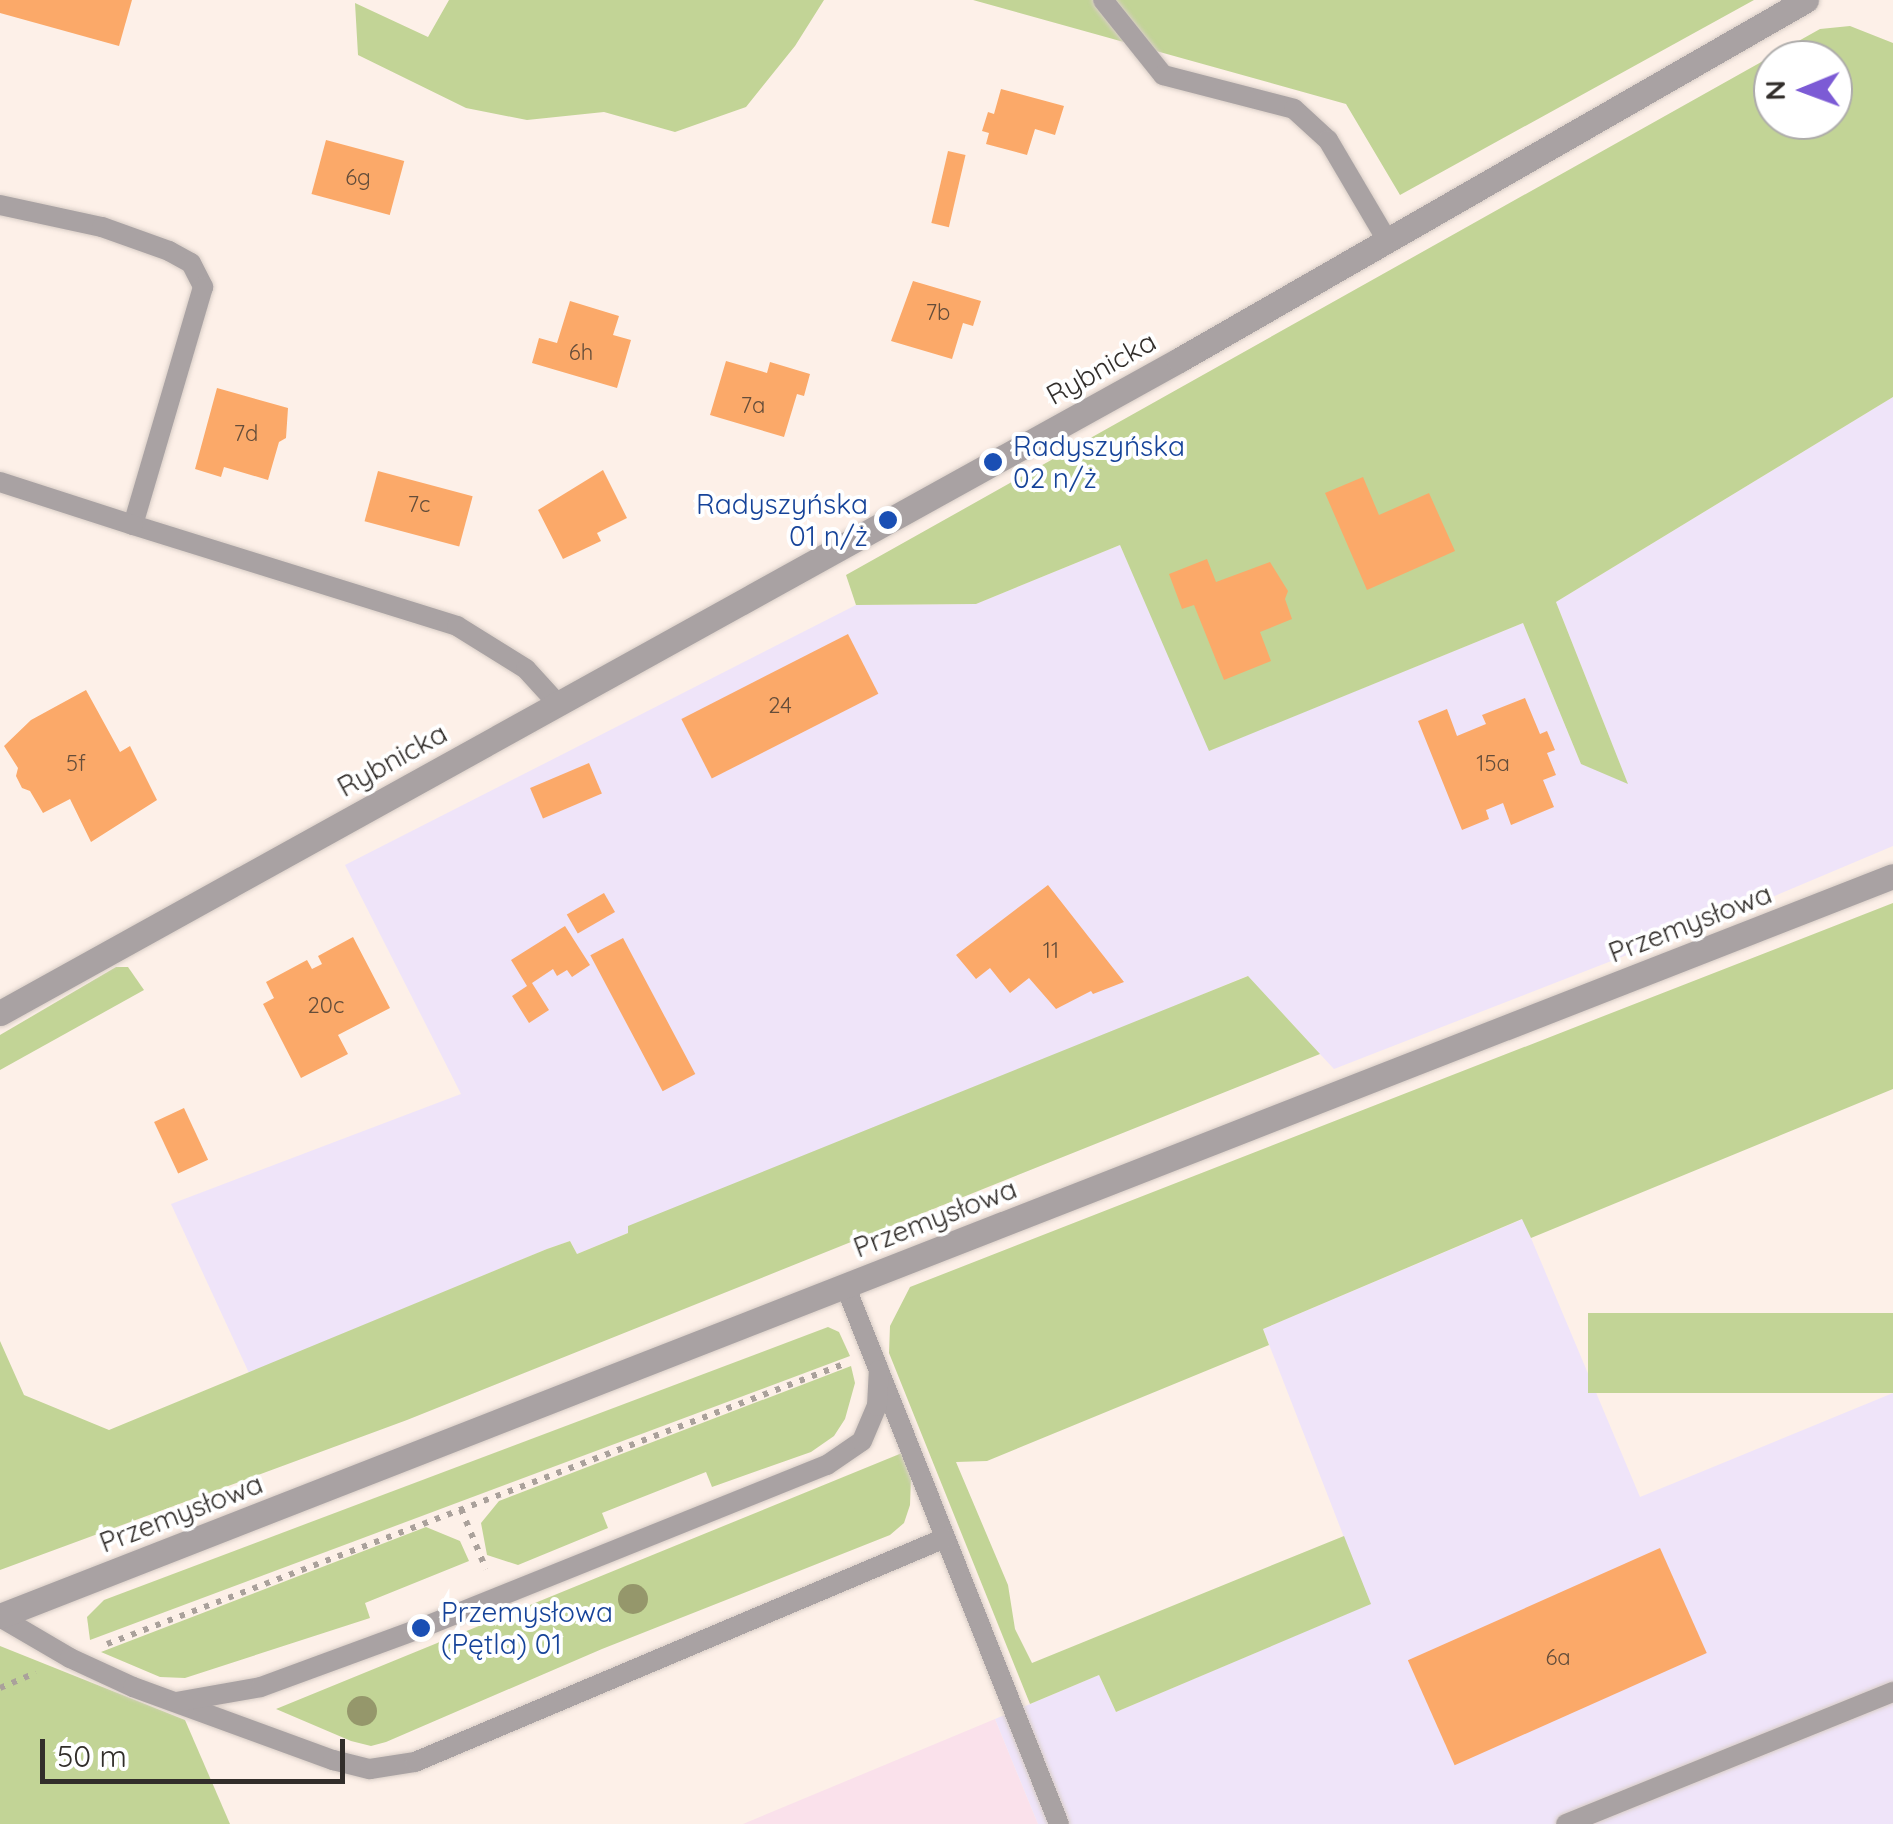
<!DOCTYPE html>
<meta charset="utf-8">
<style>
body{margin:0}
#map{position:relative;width:1893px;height:1824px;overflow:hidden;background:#fdf0e8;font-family:Quicksand,sans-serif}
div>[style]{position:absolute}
.commercial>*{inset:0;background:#fae1eb}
.industrial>*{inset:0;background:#efe4f9}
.green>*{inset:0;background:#c2d496;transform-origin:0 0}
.building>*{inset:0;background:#fba969;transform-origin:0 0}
.path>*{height:6px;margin-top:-3px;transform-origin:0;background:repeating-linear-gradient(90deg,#aaa19b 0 5px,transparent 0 13px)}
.roads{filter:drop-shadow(0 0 2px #d8cdc6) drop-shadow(0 0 2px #d8cdc6)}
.lane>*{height:20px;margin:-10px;padding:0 10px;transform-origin:10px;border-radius:10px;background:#a9a2a3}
.street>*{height:25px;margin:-12.5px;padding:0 12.5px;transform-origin:12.5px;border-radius:12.5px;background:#a9a2a3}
.trees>*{width:30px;height:30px;margin:-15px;border-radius:50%;background:#95976b}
.dots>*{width:28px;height:28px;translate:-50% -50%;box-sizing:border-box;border:5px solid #fff;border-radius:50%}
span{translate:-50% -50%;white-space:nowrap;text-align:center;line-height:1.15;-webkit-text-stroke:8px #fff;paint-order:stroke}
.number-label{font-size:22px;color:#644d3a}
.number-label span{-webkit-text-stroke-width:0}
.street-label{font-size:28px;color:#322e2b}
.transit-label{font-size:28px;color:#164399}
.left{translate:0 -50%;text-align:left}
.right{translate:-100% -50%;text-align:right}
.north{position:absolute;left:1753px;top:40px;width:100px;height:100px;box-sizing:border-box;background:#fff;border:2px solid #adabaa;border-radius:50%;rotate:269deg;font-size:28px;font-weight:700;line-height:40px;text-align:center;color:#322e2b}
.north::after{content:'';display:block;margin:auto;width:35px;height:45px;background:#7c5bd5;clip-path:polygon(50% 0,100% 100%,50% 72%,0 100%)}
.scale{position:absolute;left:40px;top:1739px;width:305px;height:45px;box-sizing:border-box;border:5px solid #322e2b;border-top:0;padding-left:12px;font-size:30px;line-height:35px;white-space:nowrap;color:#322e2b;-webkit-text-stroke:8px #fff;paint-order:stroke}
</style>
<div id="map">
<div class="commercial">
<i style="clip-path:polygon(995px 1719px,1038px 1824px,743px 1824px)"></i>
</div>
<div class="industrial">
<i style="clip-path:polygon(1893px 397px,1893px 846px,1732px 914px,1334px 1069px,1247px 976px,577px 1254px,570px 1241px,547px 1249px,249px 1373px,171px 1204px,461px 1094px,345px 865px,856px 605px,976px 604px,1120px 545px,1210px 750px,1523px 623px,1581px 764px,1627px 782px,1556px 602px)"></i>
<i style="clip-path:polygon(1523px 1219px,1640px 1497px,1893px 1393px,1893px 1824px,1038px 1824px,995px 1719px,1099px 1675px,1116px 1712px,1370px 1604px,1263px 1329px)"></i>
</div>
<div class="green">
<i style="clip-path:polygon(449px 0,824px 0,795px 46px,746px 107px,675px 132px,604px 112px,527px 120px,466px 108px,358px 55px,355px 3px,428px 37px)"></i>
<i style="clip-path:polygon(973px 0,1754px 0,1400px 195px,1346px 104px)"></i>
<i style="clip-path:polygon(evenodd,1850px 26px,1893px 43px,1893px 397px,1556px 602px,1628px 784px,1581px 764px,1523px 623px,1209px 751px,1120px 545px,976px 604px,856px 605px,846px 575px,1820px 29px,1850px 26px,1773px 60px,1833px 60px,1833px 120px,1773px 120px,1773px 60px)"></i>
<i style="clip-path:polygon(1893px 903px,1893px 1089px,1531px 1238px,1522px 1219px,1263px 1329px,1269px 1345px,987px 1461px,956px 1462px,1008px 1585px,1015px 1629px,1032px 1663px,1344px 1536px,1371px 1604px,1116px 1712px,1099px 1675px,1030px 1704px,889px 1353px,890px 1326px,910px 1287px)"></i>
<i style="clip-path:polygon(116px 967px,128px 967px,144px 990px,0 1070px,0 1035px)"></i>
<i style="clip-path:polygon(1248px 976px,1320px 1054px,407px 1420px,0 1570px,0 1341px,24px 1395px,109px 1430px,547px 1249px,570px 1241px,577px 1254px,628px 1233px,628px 1226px)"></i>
<i style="left:1893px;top:1313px;width:80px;height:305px;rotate:90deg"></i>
<i style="clip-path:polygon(828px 1327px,839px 1332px,850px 1356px,90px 1640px,87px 1617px,104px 1600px)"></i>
<i style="clip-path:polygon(851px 1366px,855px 1383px,845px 1419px,834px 1436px,811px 1452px,712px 1487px,706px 1472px,602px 1513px,608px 1528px,518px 1565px,487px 1555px,481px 1523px,499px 1501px)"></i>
<i style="clip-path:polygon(902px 1453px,911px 1477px,910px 1505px,904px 1523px,890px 1535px,602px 1649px,386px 1742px,371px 1746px,351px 1741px,276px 1709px)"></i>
<i style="clip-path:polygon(426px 1527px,460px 1541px,469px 1561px,365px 1603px,370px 1618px,185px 1678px,160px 1677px,101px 1652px)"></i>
<i style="clip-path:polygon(0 1646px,185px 1720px,230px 1824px,0 1824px)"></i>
</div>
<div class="building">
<i style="clip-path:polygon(0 0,132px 0,119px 46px,0 13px)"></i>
<i style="clip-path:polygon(1001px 89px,1064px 106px,1055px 135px,1035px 129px,1027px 155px,986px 144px,989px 133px,982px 131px,988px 112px,994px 114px)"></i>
<i style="left:326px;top:140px;width:81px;height:56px;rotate:15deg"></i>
<i style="left:948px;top:151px;width:18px;height:74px;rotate:13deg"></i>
<i style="clip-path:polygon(913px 281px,981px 301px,973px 326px,963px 323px,952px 359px,891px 341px)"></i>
<i style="clip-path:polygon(570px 301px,619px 316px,613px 335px,631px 340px,617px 388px,532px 363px,539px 338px,557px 343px)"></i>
<i style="clip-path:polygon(726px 361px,767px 373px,770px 362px,810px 374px,804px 396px,797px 394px,784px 437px,710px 415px)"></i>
<i style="clip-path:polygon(217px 388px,288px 408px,286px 438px,279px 442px,268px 480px,224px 467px,221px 477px,195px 469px)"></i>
<i style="clip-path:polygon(603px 470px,627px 518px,597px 533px,601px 541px,563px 559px,538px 510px)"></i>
<i style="left:378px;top:471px;width:98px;height:52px;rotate:15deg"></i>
<i style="clip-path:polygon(1363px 477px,1379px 515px,1429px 493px,1455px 551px,1367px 590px,1325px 493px)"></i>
<i style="clip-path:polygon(1207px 559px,1216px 582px,1270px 562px,1288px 591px,1285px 599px,1292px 619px,1260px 632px,1271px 661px,1224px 680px,1194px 605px,1182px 609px,1169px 574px)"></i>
<i style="left:848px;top:634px;width:67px;height:187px;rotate:63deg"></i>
<i style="clip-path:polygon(86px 690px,120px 752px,130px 746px,157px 800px,91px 842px,70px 799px,43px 813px,30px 791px,22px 788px,16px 776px,18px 768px,4px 746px,31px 720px)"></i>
<i style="clip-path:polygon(1525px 698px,1540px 734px,1547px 731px,1555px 750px,1547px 753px,1556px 775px,1543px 780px,1554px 807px,1511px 825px,1503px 803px,1486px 810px,1489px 819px,1462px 830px,1418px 721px,1447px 709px,1457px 736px,1486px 724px,1482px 715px)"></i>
<i style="left:589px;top:763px;width:33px;height:64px;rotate:67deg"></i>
<i style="clip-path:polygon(1048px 885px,1124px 982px,1093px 994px,1091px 991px,1056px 1009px,1029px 978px,1010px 993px,990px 968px,976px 979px,956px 955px)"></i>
<i style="left:604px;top:893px;width:22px;height:43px;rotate:60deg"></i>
<i style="clip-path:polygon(565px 926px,590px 965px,572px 977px,567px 970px,557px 976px,553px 969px,532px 983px,549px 1010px,529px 1023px,512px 996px,527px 986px,511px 960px)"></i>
<i style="clip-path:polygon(353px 937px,390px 1008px,338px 1035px,348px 1054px,301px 1078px,263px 1004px,274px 998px,266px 982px,307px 960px,312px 969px,322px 964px,318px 956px)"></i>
<i style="left:623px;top:938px;width:154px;height:37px;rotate:62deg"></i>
<i style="left:184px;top:1108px;width:57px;height:33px;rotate:65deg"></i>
<i style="left:1660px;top:1548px;width:115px;height:276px;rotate:66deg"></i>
</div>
<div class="path">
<i style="left:461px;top:1509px;width:65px;rotate:67.4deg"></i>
<i style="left:107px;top:1644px;width:788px;rotate:-20.8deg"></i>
<i style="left:0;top:1688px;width:39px;rotate:-23deg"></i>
</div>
<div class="roads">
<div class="lane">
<i style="left:1103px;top:0;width:96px;rotate:51.3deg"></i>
<i style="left:1163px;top:75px;width:135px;rotate:14.5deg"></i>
<i style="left:1294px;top:109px;width:46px;rotate:42.4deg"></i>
<i style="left:1328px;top:140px;width:116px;rotate:59.5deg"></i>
<i style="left:0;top:205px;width:104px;rotate:12.2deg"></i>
<i style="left:102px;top:227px;width:71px;rotate:19.7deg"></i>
<i style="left:169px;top:251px;width:25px;rotate:29deg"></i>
<i style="left:191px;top:263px;width:27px;rotate:63deg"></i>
<i style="left:203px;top:287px;width:248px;rotate:106.4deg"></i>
<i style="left:133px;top:525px;width:339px;rotate:17.3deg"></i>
<i style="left:457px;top:626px;width:81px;rotate:31.9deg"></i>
<i style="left:526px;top:669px;width:46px;rotate:47.6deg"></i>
<i style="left:0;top:482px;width:140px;rotate:17.9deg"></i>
<i style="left:845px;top:1285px;width:580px;rotate:68.35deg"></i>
<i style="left:0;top:1617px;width:81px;rotate:30.4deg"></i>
<i style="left:70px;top:1658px;width:69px;rotate:24.7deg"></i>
<i style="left:133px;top:1687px;width:213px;rotate:20.1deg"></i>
<i style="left:333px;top:1760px;width:38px;rotate:14deg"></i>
<i style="left:370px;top:1769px;width:46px;rotate:-8.8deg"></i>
<i style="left:415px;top:1762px;width:575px;rotate:-22.91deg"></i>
<i style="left:176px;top:1702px;width:86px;rotate:-10deg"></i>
<i style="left:261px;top:1687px;width:171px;rotate:-20.2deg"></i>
<i style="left:421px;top:1628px;width:437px;rotate:-21.9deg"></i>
<i style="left:827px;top:1465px;width:42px;rotate:-34.4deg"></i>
<i style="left:862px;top:1441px;width:38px;rotate:-67deg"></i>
<i style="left:877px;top:1406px;width:36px;rotate:-87deg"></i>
<i style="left:1566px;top:1824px;width:353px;rotate:-22deg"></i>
</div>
<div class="street">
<i style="left:0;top:1013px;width:1348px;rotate:-28.98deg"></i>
<i style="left:1179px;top:360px;width:723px;rotate:-29.86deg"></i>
<i style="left:0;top:1616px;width:2032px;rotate:-21.35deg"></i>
</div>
</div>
<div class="trees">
<i style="left:633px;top:1599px"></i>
<i style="left:362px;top:1711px"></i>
</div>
<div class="dots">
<i style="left:993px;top:462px;background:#1a4fb4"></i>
<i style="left:888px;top:520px;background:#1a4fb4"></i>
<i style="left:421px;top:1628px;background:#1a4fb4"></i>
</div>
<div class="number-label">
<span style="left:358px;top:178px">6g</span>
<span style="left:938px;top:313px">7b</span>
<span style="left:581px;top:353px">6h</span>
<span style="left:753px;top:406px">7a</span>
<span style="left:246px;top:434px">7d</span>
<span style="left:419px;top:505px">7c</span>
<span style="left:780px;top:706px">24</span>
<span style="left:76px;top:764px">5f</span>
<span style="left:1493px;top:764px">15a</span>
<span style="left:1051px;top:951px">11</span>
<span style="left:326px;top:1006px">20c</span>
<span style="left:1558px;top:1658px">6a</span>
</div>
<div class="street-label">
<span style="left:1101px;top:368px;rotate:-29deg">Rybnicka</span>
<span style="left:392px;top:760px;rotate:-29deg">Rybnicka</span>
<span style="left:1690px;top:923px;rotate:-21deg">Przemysłowa</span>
<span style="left:935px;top:1218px;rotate:-21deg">Przemysłowa</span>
<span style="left:181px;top:1513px;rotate:-21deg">Przemysłowa</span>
</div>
<div class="transit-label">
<span class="left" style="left:1013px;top:462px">Radyszyńska<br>02 n/ż</span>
<span class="right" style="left:868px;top:520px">Radyszyńska<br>01 n/ż</span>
<span class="left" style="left:441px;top:1628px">Przemysłowa<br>(Pętla) 01</span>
</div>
<div class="north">N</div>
<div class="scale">50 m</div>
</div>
